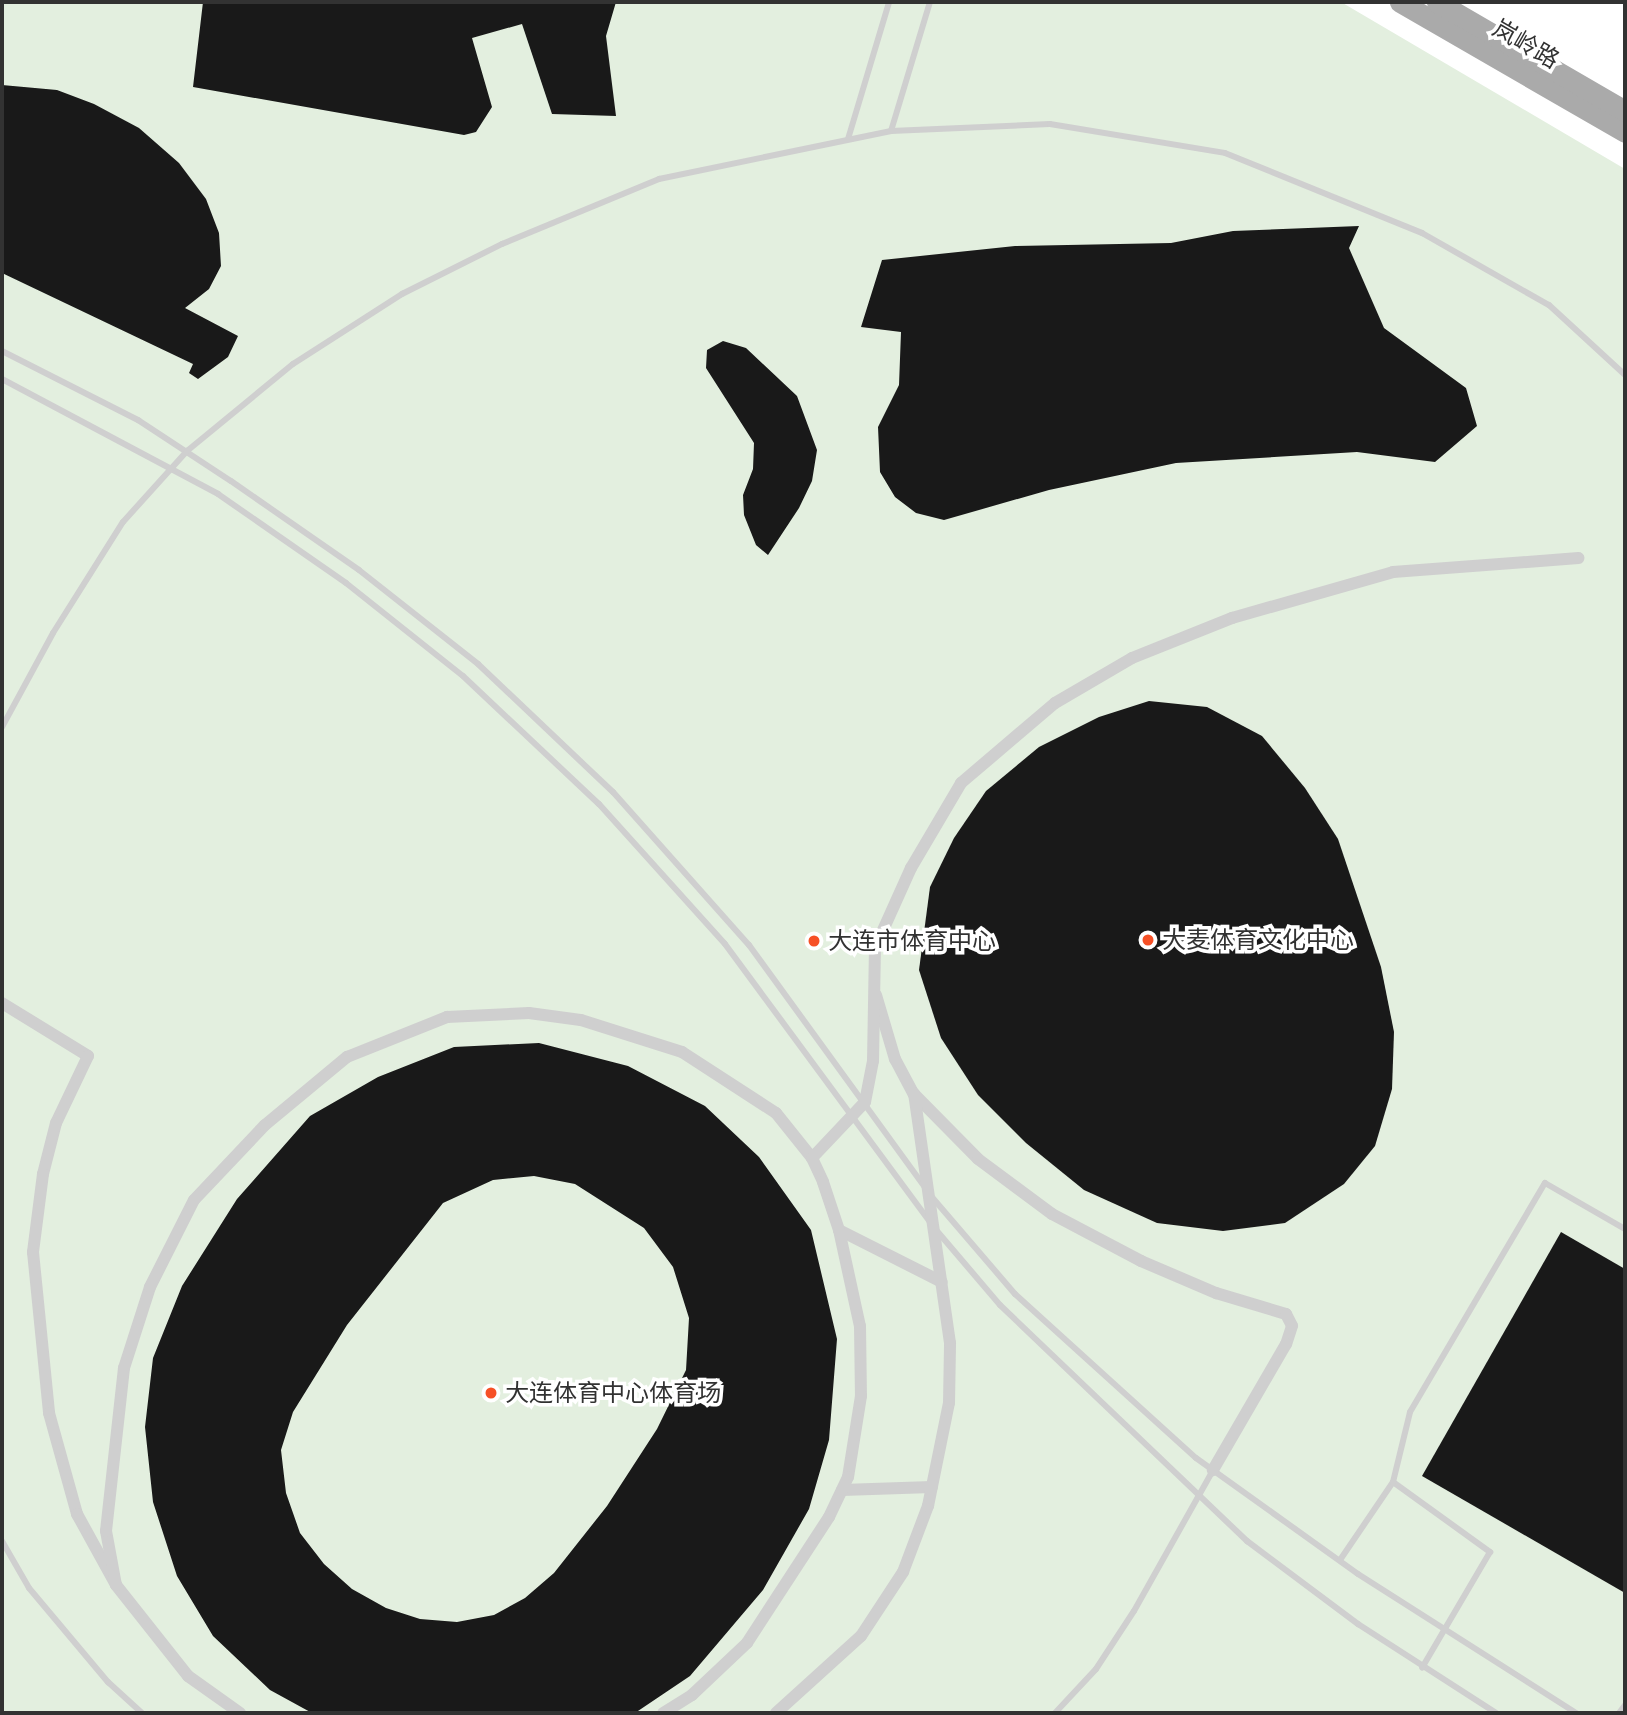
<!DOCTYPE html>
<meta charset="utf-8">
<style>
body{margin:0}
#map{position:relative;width:1627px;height:1715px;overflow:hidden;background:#fff;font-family:"PT Sans","Noto Sans SC",sans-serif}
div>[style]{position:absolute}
.green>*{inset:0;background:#e3efdf}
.building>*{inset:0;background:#191919}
.lane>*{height:6px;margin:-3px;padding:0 3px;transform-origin:3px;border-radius:3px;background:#cfcfcf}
.street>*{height:12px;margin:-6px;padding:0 6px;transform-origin:6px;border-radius:6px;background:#cfcfcf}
.primary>*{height:21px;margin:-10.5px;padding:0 10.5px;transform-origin:10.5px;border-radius:10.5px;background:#aaa}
.street-bridge>*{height:12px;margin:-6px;padding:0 6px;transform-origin:6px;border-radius:6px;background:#cfcfcf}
.dots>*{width:19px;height:19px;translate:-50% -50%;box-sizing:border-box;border:4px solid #fff;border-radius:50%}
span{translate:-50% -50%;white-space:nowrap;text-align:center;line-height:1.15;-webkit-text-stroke:7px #fff;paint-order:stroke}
.street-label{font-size:24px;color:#323232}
.poi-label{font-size:24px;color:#323232}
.left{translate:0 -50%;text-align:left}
.frame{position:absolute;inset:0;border:4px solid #323232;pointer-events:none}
</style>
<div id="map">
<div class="green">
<i style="clip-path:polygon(2px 2px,1341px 2px,1625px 169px,1625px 1713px,2px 1713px)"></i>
</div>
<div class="building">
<i style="clip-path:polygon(203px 2px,616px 2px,606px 36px,616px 116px,552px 114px,522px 24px,472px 38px,492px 107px,476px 132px,464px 135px,193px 87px)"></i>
<i style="clip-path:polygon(2px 85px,57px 90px,94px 104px,139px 128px,179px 163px,206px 199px,219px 233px,221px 266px,209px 289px,185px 308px,238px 336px,228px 357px,198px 379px,189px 373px,193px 364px,2px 273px)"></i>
<i style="clip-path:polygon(1359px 226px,1349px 248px,1384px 328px,1466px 388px,1477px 426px,1435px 462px,1357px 452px,1176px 463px,1049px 490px,944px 520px,916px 513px,895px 497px,880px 472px,878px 427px,899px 385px,901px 332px,861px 327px,882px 260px,1015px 246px,1171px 243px,1233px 231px)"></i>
<i style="clip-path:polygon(723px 341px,746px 348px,797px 396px,817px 450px,812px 481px,799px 508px,768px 555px,756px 545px,744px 515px,743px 495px,753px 469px,754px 443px,706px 368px,707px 350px)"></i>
<i style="clip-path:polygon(1149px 701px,1207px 707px,1262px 736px,1305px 788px,1338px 839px,1381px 967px,1394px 1032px,1392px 1089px,1375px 1146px,1344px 1184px,1285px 1223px,1223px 1231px,1157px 1223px,1084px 1190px,1026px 1143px,978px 1095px,941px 1038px,919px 970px,930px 887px,954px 838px,986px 791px,1039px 747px,1099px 717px)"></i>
<i style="clip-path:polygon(evenodd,539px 1043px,628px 1066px,705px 1106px,759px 1157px,811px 1230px,837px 1339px,829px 1440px,809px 1509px,763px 1590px,690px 1676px,635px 1713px,312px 1713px,270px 1690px,213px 1636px,177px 1576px,153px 1502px,145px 1427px,153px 1358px,182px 1286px,237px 1199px,310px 1116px,378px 1077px,454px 1047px,539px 1043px,534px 1176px,575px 1184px,644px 1228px,673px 1267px,689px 1318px,686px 1370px,657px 1429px,607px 1506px,554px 1573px,525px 1598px,494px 1615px,457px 1622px,420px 1619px,386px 1608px,352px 1589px,324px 1564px,300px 1533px,286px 1493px,281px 1450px,293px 1412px,347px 1325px,443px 1203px,493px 1180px,534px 1176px)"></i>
<i style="clip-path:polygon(1561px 1232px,1625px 1269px,1625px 1593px,1422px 1476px)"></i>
</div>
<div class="lane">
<i style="left:891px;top:131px;width:135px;rotate:-73.2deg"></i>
<i style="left:848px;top:139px;width:143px;rotate:-73.3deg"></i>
<i style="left:2px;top:351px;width:153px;rotate:26.9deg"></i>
<i style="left:138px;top:420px;width:111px;rotate:33.3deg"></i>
<i style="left:231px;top:481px;width:156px;rotate:34.8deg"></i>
<i style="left:359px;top:570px;width:152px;rotate:38.3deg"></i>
<i style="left:478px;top:664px;width:186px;rotate:43.5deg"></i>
<i style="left:613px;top:792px;width:205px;rotate:48.4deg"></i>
<i style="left:749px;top:945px;width:299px;rotate:54deg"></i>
<i style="left:2px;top:379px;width:245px;rotate:28deg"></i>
<i style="left:218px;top:494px;width:156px;rotate:34.8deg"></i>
<i style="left:346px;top:583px;width:149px;rotate:38.5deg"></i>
<i style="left:463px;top:676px;width:187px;rotate:43.3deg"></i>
<i style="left:599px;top:804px;width:188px;rotate:48deg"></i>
<i style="left:725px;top:944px;width:347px;rotate:53.6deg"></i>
<i style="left:2px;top:727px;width:107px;rotate:-61.5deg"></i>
<i style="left:53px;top:633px;width:131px;rotate:-57.8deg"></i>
<i style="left:123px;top:522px;width:96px;rotate:-48deg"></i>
<i style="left:187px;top:451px;width:137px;rotate:-39.4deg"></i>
<i style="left:293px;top:364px;width:130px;rotate:-32.7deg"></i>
<i style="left:402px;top:294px;width:112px;rotate:-26.6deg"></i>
<i style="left:502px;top:244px;width:170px;rotate:-22.5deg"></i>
<i style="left:659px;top:179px;width:237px;rotate:-11.7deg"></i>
<i style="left:891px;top:131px;width:159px;rotate:-2.5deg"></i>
<i style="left:1050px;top:124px;width:177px;rotate:9.4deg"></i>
<i style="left:1225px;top:153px;width:213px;rotate:22.1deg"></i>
<i style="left:1422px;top:233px;width:146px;rotate:29.6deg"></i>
<i style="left:1549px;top:305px;width:103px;rotate:42.6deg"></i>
<i style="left:931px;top:1196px;width:129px;rotate:49.4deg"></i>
<i style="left:1015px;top:1294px;width:244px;rotate:42.2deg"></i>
<i style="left:1196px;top:1458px;width:199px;rotate:35.6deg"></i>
<i style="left:1358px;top:1574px;width:259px;rotate:32.5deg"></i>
<i style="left:937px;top:1231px;width:97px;rotate:49.6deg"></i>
<i style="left:1000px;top:1305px;width:342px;rotate:43.7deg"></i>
<i style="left:1247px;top:1541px;width:139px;rotate:36.8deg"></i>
<i style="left:1358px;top:1624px;width:164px;rotate:32.8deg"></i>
<i style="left:1393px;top:1482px;width:120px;rotate:35.8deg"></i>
<i style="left:1490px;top:1552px;width:134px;rotate:120.4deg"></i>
<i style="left:2px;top:1541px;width:54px;rotate:60.1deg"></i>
<i style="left:29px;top:1588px;width:123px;rotate:50deg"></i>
<i style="left:108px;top:1682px;width:46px;rotate:42.4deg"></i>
<i style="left:1340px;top:1560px;width:94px;rotate:-55.8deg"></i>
<i style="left:1393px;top:1482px;width:72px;rotate:-76.3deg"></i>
<i style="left:1410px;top:1412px;width:266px;rotate:-59.5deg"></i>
<i style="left:1545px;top:1183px;width:92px;rotate:29.9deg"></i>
<i style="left:1055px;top:1713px;width:60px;rotate:-47deg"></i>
<i style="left:1096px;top:1669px;width:69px;rotate:-56.8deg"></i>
<i style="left:1134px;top:1611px;width:162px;rotate:-60.7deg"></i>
<i style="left:1619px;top:1713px;width:10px;rotate:-53deg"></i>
</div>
<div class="street">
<i style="left:1393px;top:572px;width:186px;rotate:-4.3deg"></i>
<i style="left:876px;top:995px;width:67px;rotate:73.5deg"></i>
<i style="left:895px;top:1059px;width:40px;rotate:62deg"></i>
<i style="left:914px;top:1094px;width:91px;rotate:45.4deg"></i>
<i style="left:978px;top:1159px;width:92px;rotate:36.6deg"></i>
<i style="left:1052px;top:1214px;width:101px;rotate:27.8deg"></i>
<i style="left:1141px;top:1261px;width:82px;rotate:23.1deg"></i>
<i style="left:1216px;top:1293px;width:73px;rotate:16.7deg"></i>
<i style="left:1286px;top:1314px;width:13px;rotate:63deg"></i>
<i style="left:1292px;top:1326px;width:19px;rotate:108deg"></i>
<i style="left:1286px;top:1344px;width:146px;rotate:120.1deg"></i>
<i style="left:2px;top:1003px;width:101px;rotate:31.6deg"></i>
<i style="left:88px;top:1056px;width:74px;rotate:115.5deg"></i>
<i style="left:56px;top:1123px;width:53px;rotate:104.3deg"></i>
<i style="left:43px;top:1174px;width:79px;rotate:97.3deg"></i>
<i style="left:33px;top:1252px;width:162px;rotate:84.3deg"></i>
<i style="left:49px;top:1413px;width:105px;rotate:74.5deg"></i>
<i style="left:77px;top:1514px;width:81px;rotate:61.2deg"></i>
<i style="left:116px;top:1585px;width:116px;rotate:51.6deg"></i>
<i style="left:188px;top:1676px;width:64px;rotate:35.4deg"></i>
<i style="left:839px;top:1230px;width:115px;rotate:26.8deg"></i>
<i style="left:842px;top:1490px;width:90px;rotate:-1.9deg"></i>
<i style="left:116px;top:1585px;width:55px;rotate:-100.5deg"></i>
<i style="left:106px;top:1531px;width:164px;rotate:-83.7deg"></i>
<i style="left:124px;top:1368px;width:85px;rotate:-72.2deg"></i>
<i style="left:150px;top:1287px;width:97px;rotate:-63.2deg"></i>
<i style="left:194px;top:1200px;width:103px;rotate:-46.6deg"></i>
<i style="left:265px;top:1125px;width:107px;rotate:-39.7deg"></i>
<i style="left:347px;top:1057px;width:108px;rotate:-21.8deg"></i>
<i style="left:447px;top:1017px;width:82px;rotate:-2.8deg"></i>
<i style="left:529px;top:1013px;width:52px;rotate:7.7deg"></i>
<i style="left:581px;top:1020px;width:106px;rotate:17.6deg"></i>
<i style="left:682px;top:1052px;width:112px;rotate:33deg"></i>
<i style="left:776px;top:1113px;width:58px;rotate:51.3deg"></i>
<i style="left:812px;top:1158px;width:26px;rotate:65deg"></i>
<i style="left:823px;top:1182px;width:51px;rotate:71.6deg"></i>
<i style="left:839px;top:1230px;width:98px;rotate:77.7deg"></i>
<i style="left:860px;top:1326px;width:70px;rotate:89.2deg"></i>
<i style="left:861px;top:1396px;width:82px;rotate:99.1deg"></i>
<i style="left:848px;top:1477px;width:44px;rotate:115.4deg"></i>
<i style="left:829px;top:1517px;width:150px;rotate:123.1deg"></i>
<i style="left:747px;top:1643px;width:76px;rotate:136.6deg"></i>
<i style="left:692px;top:1695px;width:34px;rotate:148deg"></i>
</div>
<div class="primary">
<i style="left:1400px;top:2px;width:260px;rotate:30deg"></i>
<i style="left:1437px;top:2px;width:217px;rotate:30.1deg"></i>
</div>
<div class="street-bridge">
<i style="left:812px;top:1158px;width:77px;rotate:-46.6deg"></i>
<i style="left:865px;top:1102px;width:42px;rotate:-79deg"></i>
<i style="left:873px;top:1061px;width:113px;rotate:-89deg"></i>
<i style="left:875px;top:948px;width:88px;rotate:-65.8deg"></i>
<i style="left:911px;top:868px;width:99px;rotate:-59.5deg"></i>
<i style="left:961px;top:783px;width:123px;rotate:-40.4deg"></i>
<i style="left:1055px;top:703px;width:89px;rotate:-30.3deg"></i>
<i style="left:1132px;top:658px;width:108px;rotate:-21.8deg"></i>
<i style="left:1232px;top:618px;width:167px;rotate:-15.9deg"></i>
<i style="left:776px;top:1713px;width:115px;rotate:-42.2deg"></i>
<i style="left:861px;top:1636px;width:77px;rotate:-56.7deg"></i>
<i style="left:903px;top:1572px;width:71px;rotate:-69.3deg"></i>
<i style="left:928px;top:1506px;width:105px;rotate:-78.5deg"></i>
<i style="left:949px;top:1403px;width:60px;rotate:-89deg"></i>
<i style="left:950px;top:1343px;width:252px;rotate:-98.2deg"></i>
</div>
<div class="dots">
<i style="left:1148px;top:940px;background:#f65026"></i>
<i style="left:814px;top:941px;background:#f65026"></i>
<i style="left:491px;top:1393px;background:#f65026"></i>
</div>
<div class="street-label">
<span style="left:1526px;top:44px;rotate:30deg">岚岭路</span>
</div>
<div class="poi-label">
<span class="left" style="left:1162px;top:940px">大麦体育文化中心</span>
<span class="left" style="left:828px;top:941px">大连市体育中心</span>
<span class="left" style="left:505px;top:1393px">大连体育中心体育场</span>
</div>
<div class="frame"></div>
</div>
